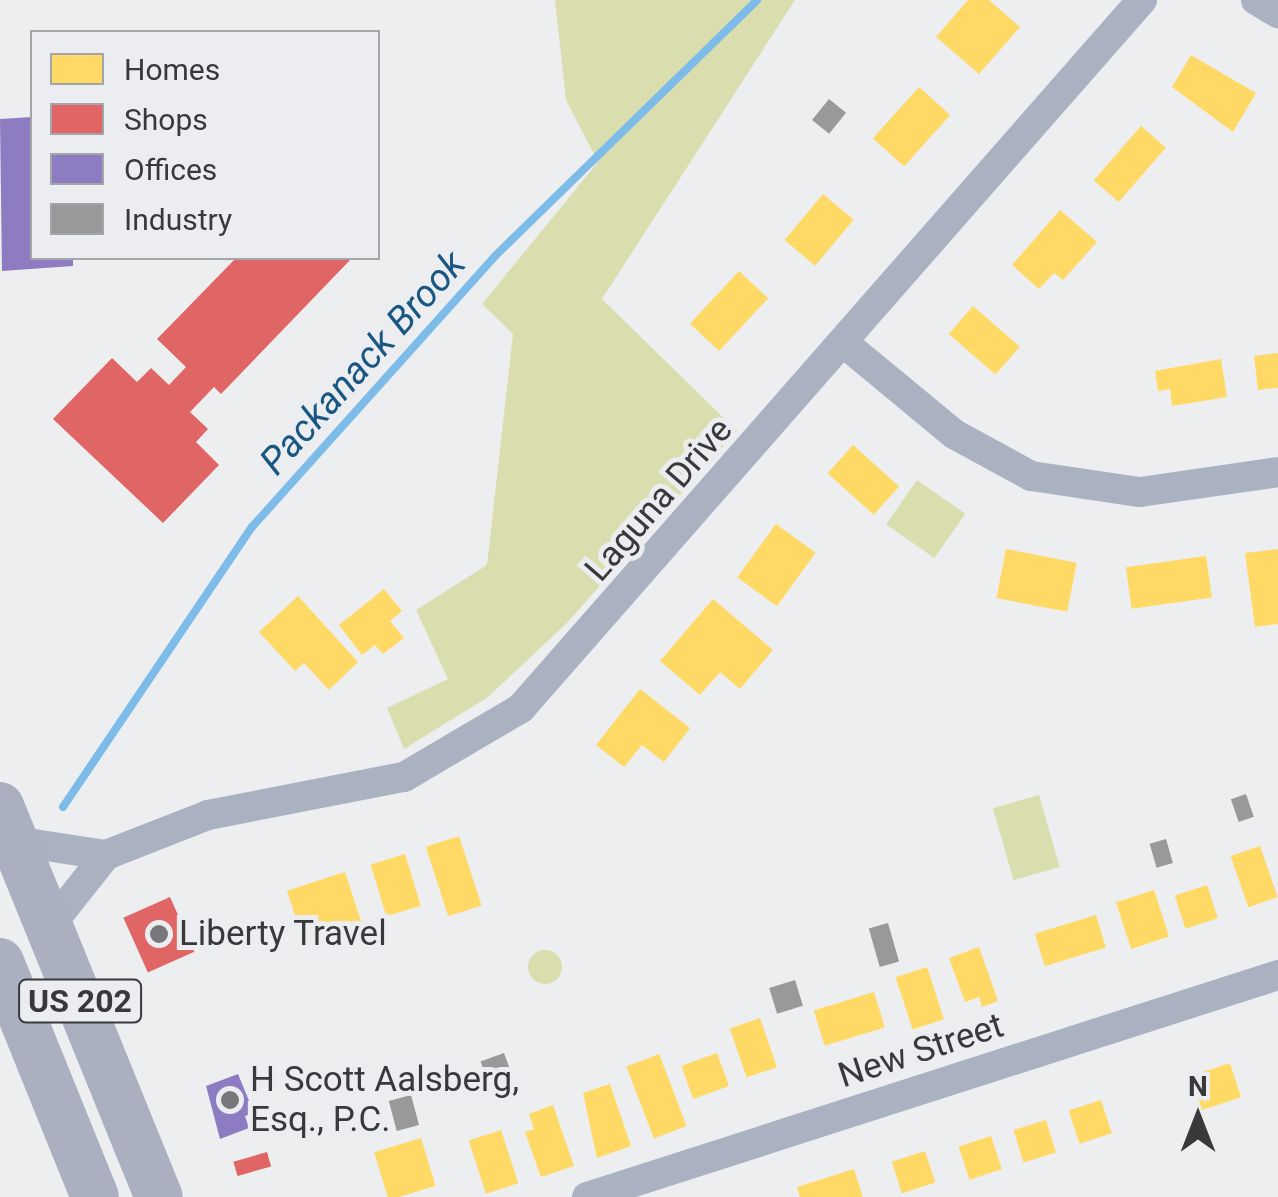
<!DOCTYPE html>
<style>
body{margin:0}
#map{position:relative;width:1278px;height:1197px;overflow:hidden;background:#edeef0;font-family:Roboto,sans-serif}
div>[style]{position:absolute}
.green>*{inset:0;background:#dadeaf;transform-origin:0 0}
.round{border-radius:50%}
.homes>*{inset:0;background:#ffd966;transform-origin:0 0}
.shops>*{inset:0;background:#e06666;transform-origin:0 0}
.offices>*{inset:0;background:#8e7cc3}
.industry>*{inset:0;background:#999;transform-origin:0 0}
.stream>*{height:8px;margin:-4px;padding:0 4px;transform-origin:4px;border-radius:4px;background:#7dbbe8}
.minor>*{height:30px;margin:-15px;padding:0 15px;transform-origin:15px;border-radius:15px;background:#aab1c1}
.trunk>*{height:48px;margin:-24px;padding:0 24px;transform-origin:24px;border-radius:24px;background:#aab0c0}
.dots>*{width:28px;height:28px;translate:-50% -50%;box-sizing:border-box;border:5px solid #ecedf1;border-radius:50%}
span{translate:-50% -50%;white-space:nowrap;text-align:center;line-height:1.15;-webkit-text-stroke:10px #ecedf1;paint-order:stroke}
.shield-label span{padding:2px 8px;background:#ecedf1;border:2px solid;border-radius:8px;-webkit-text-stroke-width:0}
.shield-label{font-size:32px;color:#39393b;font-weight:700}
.street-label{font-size:35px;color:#39393b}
.poi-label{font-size:35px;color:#39393b}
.left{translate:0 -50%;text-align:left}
.water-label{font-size:38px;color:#175781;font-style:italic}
.legend{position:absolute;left:30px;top:30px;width:350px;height:230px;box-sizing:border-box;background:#ecedf1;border:2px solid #a4a5a8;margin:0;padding:12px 18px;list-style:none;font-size:30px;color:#39393b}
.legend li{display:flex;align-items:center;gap:20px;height:50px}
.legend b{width:50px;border:2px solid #a4a5a8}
.north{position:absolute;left:1148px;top:1067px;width:100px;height:100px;-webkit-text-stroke:8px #ecedf1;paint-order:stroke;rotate:0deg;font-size:28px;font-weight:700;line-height:40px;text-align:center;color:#39393b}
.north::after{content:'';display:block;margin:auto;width:35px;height:45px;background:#39393b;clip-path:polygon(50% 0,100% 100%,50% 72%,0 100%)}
</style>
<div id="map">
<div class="green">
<i style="clip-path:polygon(555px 0,795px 0,602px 299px,737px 431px,567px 623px,488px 697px,404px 749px,387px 708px,448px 679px,416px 610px,487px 565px,513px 334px,482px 304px,598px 162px,566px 100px)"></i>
<i style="left:917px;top:480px;width:59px;height:54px;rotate:35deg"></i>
<i style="left:1039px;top:795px;width:75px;height:48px;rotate:74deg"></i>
<i class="round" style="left:528px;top:950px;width:34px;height:34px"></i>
</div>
<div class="homes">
<i style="clip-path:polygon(968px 0,989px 0,1020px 27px,979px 74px,936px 37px)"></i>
<i style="clip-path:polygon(1191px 55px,1256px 93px,1233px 132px,1172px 87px)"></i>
<i style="left:919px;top:87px;width:42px;height:69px;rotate:42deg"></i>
<i style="left:1141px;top:126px;width:33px;height:72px;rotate:41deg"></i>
<i style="left:823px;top:194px;width:40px;height:60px;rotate:40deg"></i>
<i style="clip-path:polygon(1060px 210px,1097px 242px,1063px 280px,1054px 273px,1039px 289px,1012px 265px)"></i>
<i style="left:739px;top:271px;width:40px;height:72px;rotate:43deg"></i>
<i style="left:973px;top:306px;width:62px;height:37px;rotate:41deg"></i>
<i style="clip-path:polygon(1278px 353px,1278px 388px,1258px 390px,1254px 356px)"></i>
<i style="clip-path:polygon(1221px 359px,1227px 397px,1172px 406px,1170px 389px,1158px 391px,1155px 371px)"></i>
<i style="left:853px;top:445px;width:62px;height:38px;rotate:42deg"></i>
<i style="left:776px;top:524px;width:49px;height:66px;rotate:36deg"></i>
<i style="left:1006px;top:549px;width:72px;height:50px;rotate:11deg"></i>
<i style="clip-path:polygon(1278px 549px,1278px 624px,1255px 627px,1245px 553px)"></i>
<i style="left:1206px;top:556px;width:42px;height:81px;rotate:82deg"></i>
<i style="clip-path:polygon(384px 589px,402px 611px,390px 621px,404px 638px,383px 654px,375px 645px,362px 655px,339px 625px)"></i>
<i style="clip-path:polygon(298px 596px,358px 662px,329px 690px,304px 663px,295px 671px,259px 632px)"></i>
<i style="clip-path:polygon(713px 599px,773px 650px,740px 689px,720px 672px,700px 695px,660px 661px)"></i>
<i style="clip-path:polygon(640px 689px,690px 728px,664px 762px,642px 745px,624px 767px,596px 745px)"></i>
<i style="left:459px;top:836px;width:73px;height:35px;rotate:72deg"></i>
<i style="left:1260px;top:846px;width:54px;height:31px;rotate:71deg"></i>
<i style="left:405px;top:854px;width:54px;height:36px;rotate:73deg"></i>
<i style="left:345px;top:872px;width:52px;height:61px;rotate:72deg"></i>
<i style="left:1207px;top:885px;width:35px;height:34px;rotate:72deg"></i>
<i style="left:1154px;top:890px;width:49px;height:40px;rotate:72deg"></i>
<i style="left:1096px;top:915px;width:34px;height:64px;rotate:73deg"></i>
<i style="clip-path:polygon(979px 947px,998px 1001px,982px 1007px,979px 997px,965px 1002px,949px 958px)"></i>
<i style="left:927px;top:967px;width:55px;height:33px;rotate:72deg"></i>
<i style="left:874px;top:992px;width:37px;height:63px;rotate:73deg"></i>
<i style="left:760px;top:1018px;width:52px;height:32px;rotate:71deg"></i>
<i style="left:717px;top:1053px;width:35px;height:38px;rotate:70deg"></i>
<i style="left:659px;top:1054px;width:77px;height:35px;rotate:69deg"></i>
<i style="left:1230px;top:1063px;width:36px;height:41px;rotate:72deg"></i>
<i style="clip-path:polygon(610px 1084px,631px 1146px,597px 1158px,583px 1093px)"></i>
<i style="left:1101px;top:1100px;width:35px;height:34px;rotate:72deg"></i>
<i style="clip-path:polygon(553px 1105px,574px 1166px,541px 1177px,525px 1132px,534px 1129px,529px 1114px)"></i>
<i style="left:1046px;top:1120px;width:34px;height:34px;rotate:73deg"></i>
<i style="left:501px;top:1130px;width:56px;height:34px;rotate:72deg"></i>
<i style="left:991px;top:1136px;width:35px;height:34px;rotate:72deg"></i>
<i style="left:421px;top:1138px;width:50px;height:49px;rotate:73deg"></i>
<i style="left:925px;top:1151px;width:33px;height:35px;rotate:72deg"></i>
<i style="clip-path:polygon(854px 1169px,863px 1197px,800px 1197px,797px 1187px)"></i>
</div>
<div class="shops">
<i style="clip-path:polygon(236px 258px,352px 258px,221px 394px,214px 387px,190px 412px,208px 429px,196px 442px,219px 465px,163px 523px,53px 419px,112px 358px,137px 382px,151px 368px,169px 385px,186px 367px,157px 339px)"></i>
<i style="left:170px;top:897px;width:60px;height:51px;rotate:66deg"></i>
<i style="left:267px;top:1152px;width:15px;height:35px;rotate:74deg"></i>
</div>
<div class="offices">
<i style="clip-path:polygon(32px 117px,32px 258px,73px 258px,73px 266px,2px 271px,0 119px)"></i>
<i style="clip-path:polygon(238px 1074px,254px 1113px,245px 1116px,249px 1128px,220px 1139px,206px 1086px)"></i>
</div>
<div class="industry">
<i style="left:829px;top:99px;width:22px;height:27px;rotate:39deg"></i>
<i style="left:1246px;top:794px;width:24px;height:16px;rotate:71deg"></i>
<i style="left:1166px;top:839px;width:25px;height:17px;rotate:74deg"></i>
<i style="left:888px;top:923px;width:40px;height:20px;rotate:74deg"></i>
<i style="left:795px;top:980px;width:27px;height:27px;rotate:73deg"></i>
<i style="left:504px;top:1053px;width:20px;height:25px;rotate:70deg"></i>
<i style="left:411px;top:1095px;width:31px;height:23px;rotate:75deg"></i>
</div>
<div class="stream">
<i style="left:63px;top:807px;width:338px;rotate:-56deg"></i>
<i style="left:252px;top:527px;width:364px;rotate:-48.1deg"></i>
<i style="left:495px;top:256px;width:366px;rotate:-44.3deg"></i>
</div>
<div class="minor">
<i style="left:1256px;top:0;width:26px;rotate:31deg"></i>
<i style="left:844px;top:343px;width:143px;rotate:39.6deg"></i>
<i style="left:954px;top:434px;width:88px;rotate:28.6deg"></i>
<i style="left:1031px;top:476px;width:110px;rotate:8.4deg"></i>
<i style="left:1140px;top:492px;width:139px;rotate:-8.2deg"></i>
<i style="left:14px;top:841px;width:93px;rotate:8.7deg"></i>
<i style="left:106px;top:855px;width:92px;rotate:128.4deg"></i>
<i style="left:106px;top:855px;width:110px;rotate:-21.4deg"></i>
<i style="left:208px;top:815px;width:200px;rotate:-11deg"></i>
<i style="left:404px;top:777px;width:136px;rotate:-30.5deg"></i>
<i style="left:521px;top:708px;width:942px;rotate:-48.75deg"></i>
<i style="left:587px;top:1197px;width:726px;rotate:-17.81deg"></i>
</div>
<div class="trunk">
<i style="left:0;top:806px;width:422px;rotate:67.9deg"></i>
<i style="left:0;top:962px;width:253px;rotate:68deg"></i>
</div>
<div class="dots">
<i style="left:159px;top:934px;background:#78787a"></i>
<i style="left:230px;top:1100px;background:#78787a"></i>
</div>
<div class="shield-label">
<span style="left:80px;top:1001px">US 202</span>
</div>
<div class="street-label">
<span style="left:659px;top:500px;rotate:-49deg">Laguna Drive</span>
<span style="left:921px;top:1051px;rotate:-18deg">New Street</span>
</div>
<div class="poi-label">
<span class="left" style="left:179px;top:934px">Liberty Travel</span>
<span class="left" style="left:250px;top:1100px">H Scott Aalsberg,<br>Esq., P.C.</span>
</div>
<div class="water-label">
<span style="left:363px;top:363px;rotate:-48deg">Packanack Brook</span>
</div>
<ul class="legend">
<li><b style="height:28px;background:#ffd966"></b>Homes</li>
<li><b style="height:28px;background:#e06666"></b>Shops</li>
<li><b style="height:28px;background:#8e7cc3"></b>Offices</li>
<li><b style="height:28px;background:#999"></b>Industry</li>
</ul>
<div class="north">N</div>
</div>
